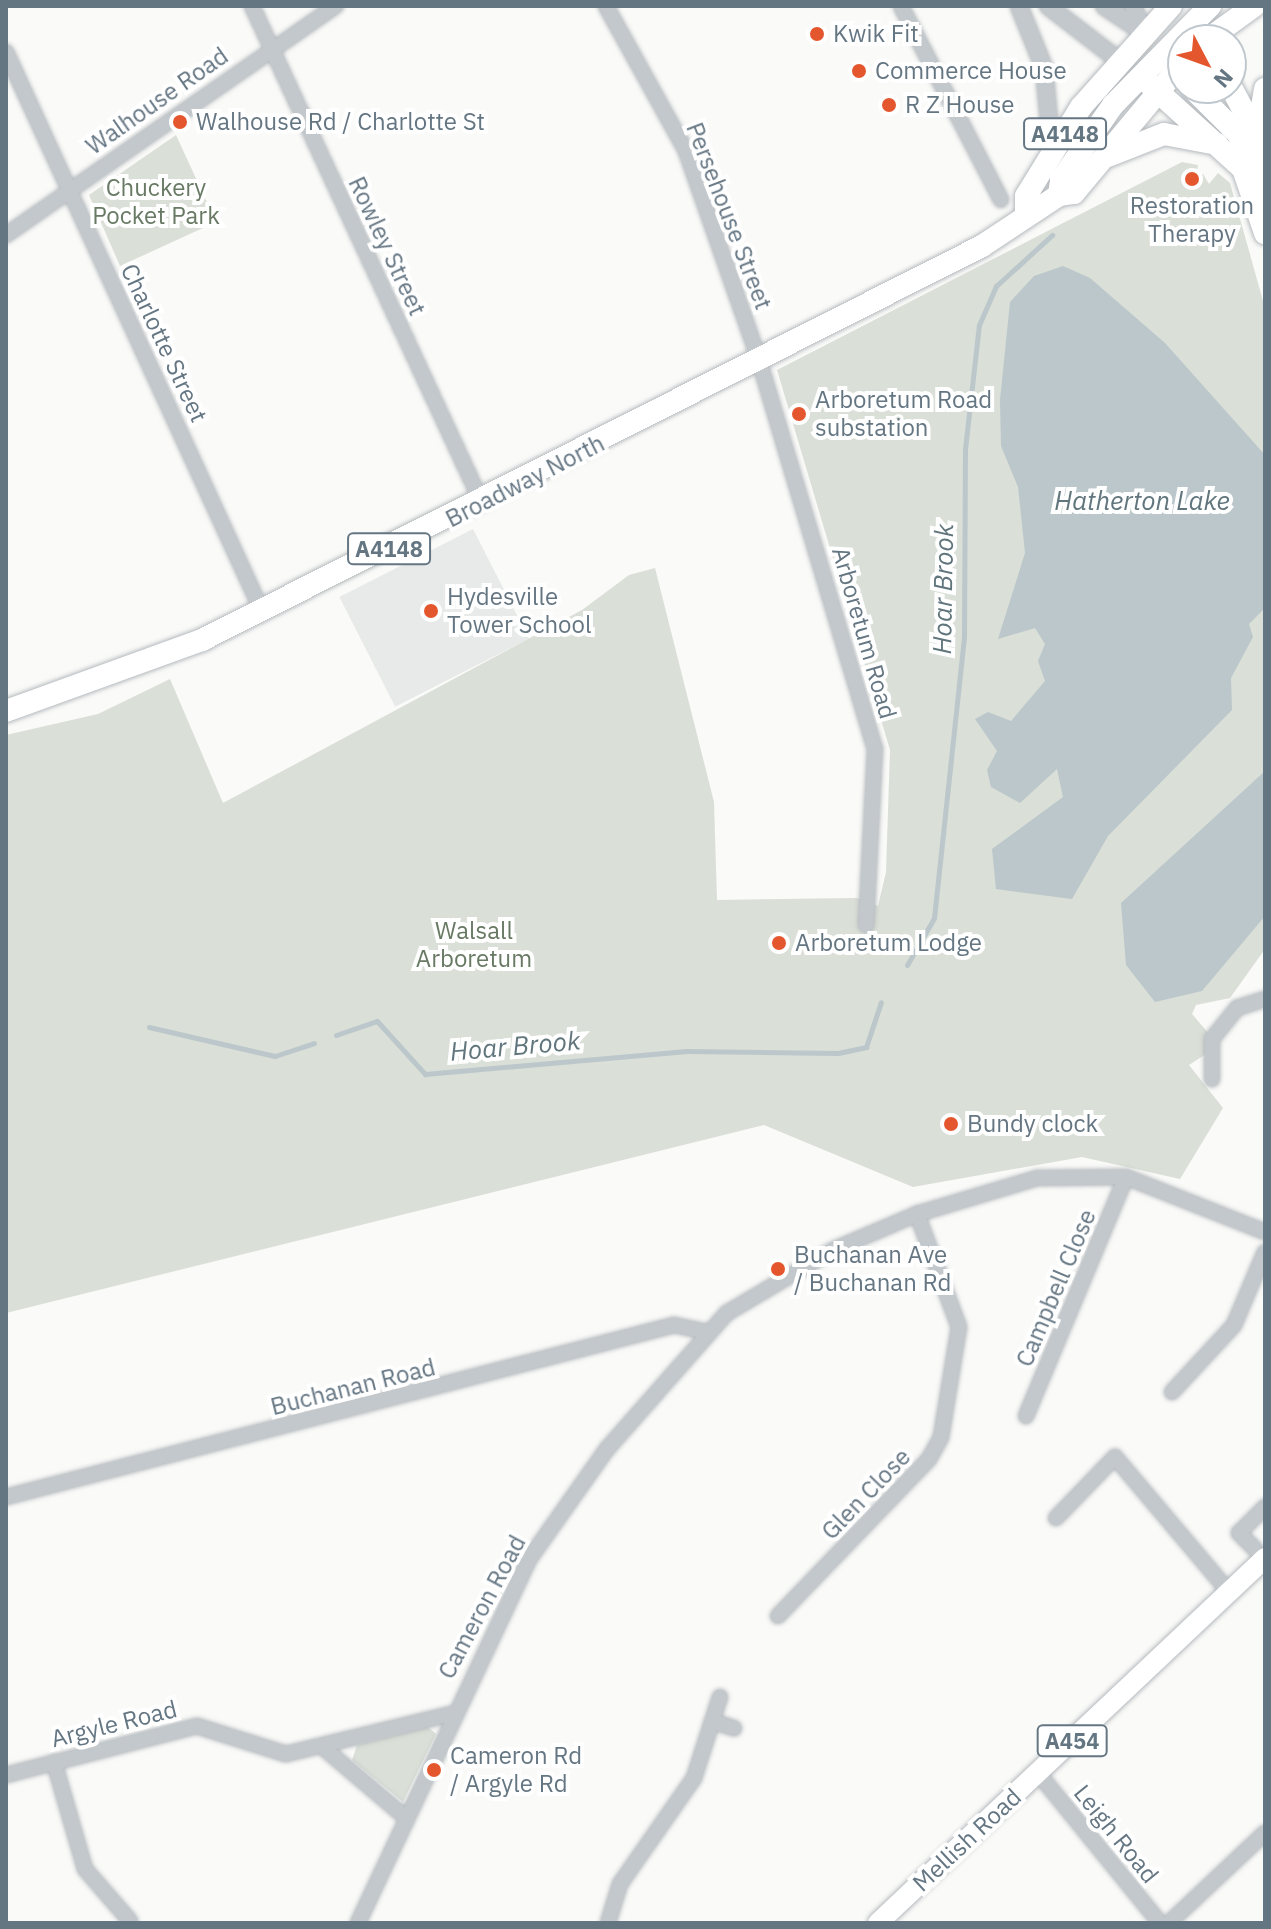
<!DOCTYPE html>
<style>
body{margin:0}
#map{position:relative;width:1271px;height:1929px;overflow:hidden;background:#fafaf8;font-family:"IBM Plex Sans",sans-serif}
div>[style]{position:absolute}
.built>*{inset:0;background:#e8e9e9;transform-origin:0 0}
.green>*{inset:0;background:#dadfd7}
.water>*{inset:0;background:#bbc7cb}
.stream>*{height:5px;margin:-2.5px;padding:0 2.5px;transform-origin:2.5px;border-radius:2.5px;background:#bbc7cb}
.roads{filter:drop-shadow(0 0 2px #b5babe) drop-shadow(0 0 2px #b5babe)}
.minor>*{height:14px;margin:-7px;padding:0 7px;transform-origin:7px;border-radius:7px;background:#c3c8cc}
.tertiary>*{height:16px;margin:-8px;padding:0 8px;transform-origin:8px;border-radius:8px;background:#c3c8cc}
.primary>*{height:20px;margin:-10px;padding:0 10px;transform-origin:10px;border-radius:10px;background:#fff}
.trunk>*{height:22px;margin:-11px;padding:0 11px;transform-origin:11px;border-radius:11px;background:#fff}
.dots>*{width:22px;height:22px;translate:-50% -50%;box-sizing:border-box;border:4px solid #fff;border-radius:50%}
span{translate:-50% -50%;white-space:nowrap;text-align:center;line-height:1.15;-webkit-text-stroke:8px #fff;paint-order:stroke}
.shield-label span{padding:2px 6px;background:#fff;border:2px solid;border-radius:6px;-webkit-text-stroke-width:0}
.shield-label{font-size:22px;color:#657683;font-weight:700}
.poi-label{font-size:24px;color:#657683}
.left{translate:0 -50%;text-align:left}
.street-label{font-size:24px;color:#657683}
.park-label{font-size:24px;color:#687a64}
.water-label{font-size:26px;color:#60757c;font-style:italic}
.frame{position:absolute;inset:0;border:8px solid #657683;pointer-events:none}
.north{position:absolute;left:1167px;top:24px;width:80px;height:80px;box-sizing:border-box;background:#fff;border:2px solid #c1c8cd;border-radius:50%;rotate:131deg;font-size:22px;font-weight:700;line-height:32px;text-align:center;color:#657683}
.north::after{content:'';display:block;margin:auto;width:28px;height:36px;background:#e4572e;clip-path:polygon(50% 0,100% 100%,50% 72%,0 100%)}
</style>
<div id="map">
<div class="built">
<i style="left:473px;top:529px;width:123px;height:150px;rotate:63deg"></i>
</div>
<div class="green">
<i style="clip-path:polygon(176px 135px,216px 222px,120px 266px,89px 195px)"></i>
<i style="clip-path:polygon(1182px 162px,1198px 165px,1196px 178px,1203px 174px,1209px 184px,1218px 173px,1230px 183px,1265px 308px,1265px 949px,1230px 998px,1196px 1005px,1192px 1014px,1210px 1035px,1206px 1054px,1189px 1065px,1223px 1108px,1180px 1179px,1082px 1157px,913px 1187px,764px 1125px,6px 1313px,6px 735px,98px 714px,170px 679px,223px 803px,582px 610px,629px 575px,655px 568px,714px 802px,717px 900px,857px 898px,878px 906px,886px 872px,890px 750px,777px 370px)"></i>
<i style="clip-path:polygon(428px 1727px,436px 1734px,403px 1802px,352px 1760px,357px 1745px)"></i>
</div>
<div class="water">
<i style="clip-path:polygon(1063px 266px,1090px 278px,1165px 343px,1265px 455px,1265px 608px,1249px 624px,1253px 637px,1231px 678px,1232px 710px,1108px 836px,1072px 899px,996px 889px,992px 849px,1063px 797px,1057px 769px,1020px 803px,991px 787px,987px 770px,997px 751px,975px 719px,988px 712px,1011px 721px,1045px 681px,1038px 661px,1045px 644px,1035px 628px,998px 639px,1025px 553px,1018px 487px,1001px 446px,1000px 400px,1010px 302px,1034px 276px)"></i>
<i style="clip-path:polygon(1265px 771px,1265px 916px,1202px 991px,1155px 1002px,1126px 965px,1121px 903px)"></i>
</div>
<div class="stream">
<i style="left:907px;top:965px;width:54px;rotate:-60.1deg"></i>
<i style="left:934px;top:918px;width:282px;rotate:-83.9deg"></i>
<i style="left:964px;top:638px;width:189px;rotate:-89.7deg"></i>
<i style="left:965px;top:449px;width:125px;rotate:-83.6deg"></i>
<i style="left:979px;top:325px;width:43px;rotate:-66.4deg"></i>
<i style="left:996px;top:286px;width:76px;rotate:-42.3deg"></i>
<i style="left:149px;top:1027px;width:129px;rotate:13deg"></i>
<i style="left:275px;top:1056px;width:41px;rotate:-18.4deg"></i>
<i style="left:336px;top:1035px;width:43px;rotate:-18.9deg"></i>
<i style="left:377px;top:1021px;width:72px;rotate:47.8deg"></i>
<i style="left:425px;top:1074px;width:263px;rotate:-5deg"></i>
<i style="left:687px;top:1051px;width:151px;rotate:0.8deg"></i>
<i style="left:838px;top:1053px;width:29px;rotate:-12deg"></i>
<i style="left:866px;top:1047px;width:47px;rotate:-71.6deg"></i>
</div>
<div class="roads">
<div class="minor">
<i style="left:252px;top:6px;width:548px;rotate:65.17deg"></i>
<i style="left:606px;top:6px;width:166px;rotate:61.1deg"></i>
<i style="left:686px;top:151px;width:221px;rotate:70.7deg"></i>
<i style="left:759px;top:360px;width:406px;rotate:73.4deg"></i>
<i style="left:875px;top:749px;width:176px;rotate:92.9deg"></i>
<i style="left:901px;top:6px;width:218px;rotate:62.7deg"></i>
<i style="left:6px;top:52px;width:613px;rotate:65.4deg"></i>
<i style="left:6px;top:235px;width:402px;rotate:-34.8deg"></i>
<i style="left:1212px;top:1079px;width:40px;rotate:-90deg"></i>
<i style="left:1212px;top:1039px;width:40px;rotate:-51deg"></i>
<i style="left:1237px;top:1008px;width:29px;rotate:-18deg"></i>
<i style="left:1172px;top:1392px;width:91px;rotate:-47.2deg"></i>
<i style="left:1234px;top:1325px;width:79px;rotate:-67deg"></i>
<i style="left:1026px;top:1416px;width:259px;rotate:-67.3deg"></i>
<i style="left:6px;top:1497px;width:690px;rotate:-14.44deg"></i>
<i style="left:674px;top:1325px;width:35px;rotate:12deg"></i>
<i style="left:1056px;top:1518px;width:85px;rotate:-46deg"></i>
<i style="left:1115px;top:1457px;width:178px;rotate:49.8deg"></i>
<i style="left:1255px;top:1549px;width:23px;rotate:-135deg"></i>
<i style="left:1239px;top:1533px;width:37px;rotate:-45deg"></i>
<i style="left:778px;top:1616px;width:218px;rotate:-46.1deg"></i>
<i style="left:929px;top:1459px;width:25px;rotate:-61deg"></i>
<i style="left:941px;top:1437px;width:111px;rotate:-80.7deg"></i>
<i style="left:959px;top:1327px;width:121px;rotate:-110.4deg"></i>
<i style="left:715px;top:1722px;width:20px;rotate:18deg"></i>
<i style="left:325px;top:1749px;width:106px;rotate:40.4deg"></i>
<i style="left:54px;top:1762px;width:111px;rotate:73.8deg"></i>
<i style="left:85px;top:1869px;width:69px;rotate:49.1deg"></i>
<i style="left:1038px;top:1773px;width:193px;rotate:50.9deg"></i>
<i style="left:6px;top:1775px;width:197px;rotate:-14.4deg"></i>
<i style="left:197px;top:1726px;width:93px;rotate:17.5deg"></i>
<i style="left:286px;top:1754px;width:170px;rotate:-13.6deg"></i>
<i style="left:358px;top:1923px;width:403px;rotate:-64.8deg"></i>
<i style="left:530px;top:1558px;width:133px;rotate:-54.8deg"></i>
<i style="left:607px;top:1449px;width:181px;rotate:-48.6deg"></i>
<i style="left:727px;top:1313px;width:123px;rotate:-30.7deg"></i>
<i style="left:833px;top:1250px;width:91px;rotate:-23.2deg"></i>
<i style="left:917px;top:1214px;width:125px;rotate:-16.7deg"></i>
<i style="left:1037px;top:1178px;width:89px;rotate:-0.6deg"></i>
<i style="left:1126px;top:1177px;width:149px;rotate:21.6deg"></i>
<i style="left:608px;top:1923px;width:41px;rotate:-72.9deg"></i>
<i style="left:620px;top:1884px;width:129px;rotate:-55.1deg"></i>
<i style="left:694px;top:1778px;width:85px;rotate:-72.2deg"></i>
<i style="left:1169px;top:1923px;width:132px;rotate:-43.2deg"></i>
</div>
<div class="tertiary">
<i style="left:1019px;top:6px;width:67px;rotate:68deg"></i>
<i style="left:1044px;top:68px;width:85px;rotate:84.6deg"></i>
<i style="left:1048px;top:6px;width:88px;rotate:37.6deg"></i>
<i style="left:1104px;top:6px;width:47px;rotate:33.7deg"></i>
<i style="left:1133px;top:6px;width:27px;rotate:68deg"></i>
</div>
<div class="primary">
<i style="left:878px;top:1923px;width:532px;rotate:-43.32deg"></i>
</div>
<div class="trunk">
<i style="left:1207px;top:40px;width:58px;rotate:-35.9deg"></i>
<i style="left:1145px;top:80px;width:132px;rotate:42.2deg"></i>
<i style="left:1243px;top:169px;width:68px;rotate:71deg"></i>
<i style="left:1231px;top:87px;width:55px;rotate:62deg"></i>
<i style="left:1257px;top:136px;width:65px;rotate:90deg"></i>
<i style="left:1192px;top:88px;width:68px;rotate:45deg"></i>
<i style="left:1240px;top:136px;width:33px;rotate:85deg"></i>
<i style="left:1257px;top:135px;width:47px;rotate:-80.1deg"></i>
<i style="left:1108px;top:156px;width:60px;rotate:-21.4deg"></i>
<i style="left:1164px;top:134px;width:54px;rotate:10.7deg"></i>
<i style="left:1059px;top:195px;width:15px;rotate:-82deg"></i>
<i style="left:1061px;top:180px;width:91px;rotate:-55.3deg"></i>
<i style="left:1113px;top:105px;width:139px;rotate:-45.6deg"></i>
<i style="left:1026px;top:215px;width:19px;rotate:-90deg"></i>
<i style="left:1026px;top:196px;width:105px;rotate:-58.3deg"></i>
<i style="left:1081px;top:107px;width:135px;rotate:-48.3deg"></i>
<i style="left:6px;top:711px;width:208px;rotate:-19.9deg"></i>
<i style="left:202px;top:640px;width:874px;rotate:-26.8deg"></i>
<i style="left:982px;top:246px;width:92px;rotate:-33.5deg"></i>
<i style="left:1059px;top:195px;width:15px;rotate:-8deg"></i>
<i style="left:1074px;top:193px;width:170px;rotate:-50.2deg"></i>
</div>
</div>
<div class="dots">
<i style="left:817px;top:34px;background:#e4572e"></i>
<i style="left:859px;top:71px;background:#e4572e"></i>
<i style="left:889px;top:105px;background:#e4572e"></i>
<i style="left:180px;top:122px;background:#e4572e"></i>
<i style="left:1192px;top:179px;background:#e4572e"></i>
<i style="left:799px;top:414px;background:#e4572e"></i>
<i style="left:431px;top:611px;background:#e4572e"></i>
<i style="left:779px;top:943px;background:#e4572e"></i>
<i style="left:951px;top:1124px;background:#e4572e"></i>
<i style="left:778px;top:1269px;background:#e4572e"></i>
<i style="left:434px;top:1770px;background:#e4572e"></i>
</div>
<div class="shield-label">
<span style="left:1065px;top:134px">A4148</span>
<span style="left:389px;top:549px">A4148</span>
<span style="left:1072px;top:1741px">A454</span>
</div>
<div class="poi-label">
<span class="left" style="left:833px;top:34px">Kwik Fit</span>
<span class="left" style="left:875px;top:71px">Commerce House</span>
<span class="left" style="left:905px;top:105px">R Z House</span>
<span class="left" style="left:196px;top:122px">Walhouse Rd / Charlotte St</span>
<span style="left:1192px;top:220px">Restoration<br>Therapy</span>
<span class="left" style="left:815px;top:414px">Arboretum Road<br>substation</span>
<span class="left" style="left:447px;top:611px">Hydesville<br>Tower School</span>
<span class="left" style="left:795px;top:943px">Arboretum Lodge</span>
<span class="left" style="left:967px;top:1124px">Bundy clock</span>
<span class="left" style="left:794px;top:1269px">Buchanan Ave<br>/ Buchanan Rd</span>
<span class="left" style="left:450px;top:1770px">Cameron Rd<br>/ Argyle Rd</span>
</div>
<div class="street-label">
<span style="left:157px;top:101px;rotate:-35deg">Walhouse Road</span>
<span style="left:729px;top:216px;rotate:69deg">Persehouse Street</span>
<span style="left:387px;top:246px;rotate:65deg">Rowley Street</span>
<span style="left:164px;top:343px;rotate:65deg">Charlotte Street</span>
<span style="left:525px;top:481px;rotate:-27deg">Broadway North</span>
<span style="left:864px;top:633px;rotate:74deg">Arboretum Road</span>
<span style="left:1056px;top:1288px;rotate:-67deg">Campbell Close</span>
<span style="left:353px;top:1387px;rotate:-14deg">Buchanan Road</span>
<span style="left:866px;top:1494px;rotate:-46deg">Glen Close</span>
<span style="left:482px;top:1607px;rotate:-62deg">Cameron Road</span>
<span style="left:114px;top:1724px;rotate:-14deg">Argyle Road</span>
<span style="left:1116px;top:1834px;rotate:51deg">Leigh Road</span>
<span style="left:967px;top:1840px;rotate:-43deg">Mellish Road</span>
</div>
<div class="park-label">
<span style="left:156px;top:202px">Chuckery<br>Pocket Park</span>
<span style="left:474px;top:945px">Walsall<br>Arboretum</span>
</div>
<div class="water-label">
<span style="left:1142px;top:501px">Hatherton Lake</span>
<span style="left:943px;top:589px;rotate:-89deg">Hoar Brook</span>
<span style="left:515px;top:1046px;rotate:-5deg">Hoar Brook</span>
</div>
<div class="frame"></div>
<div class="north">N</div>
</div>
